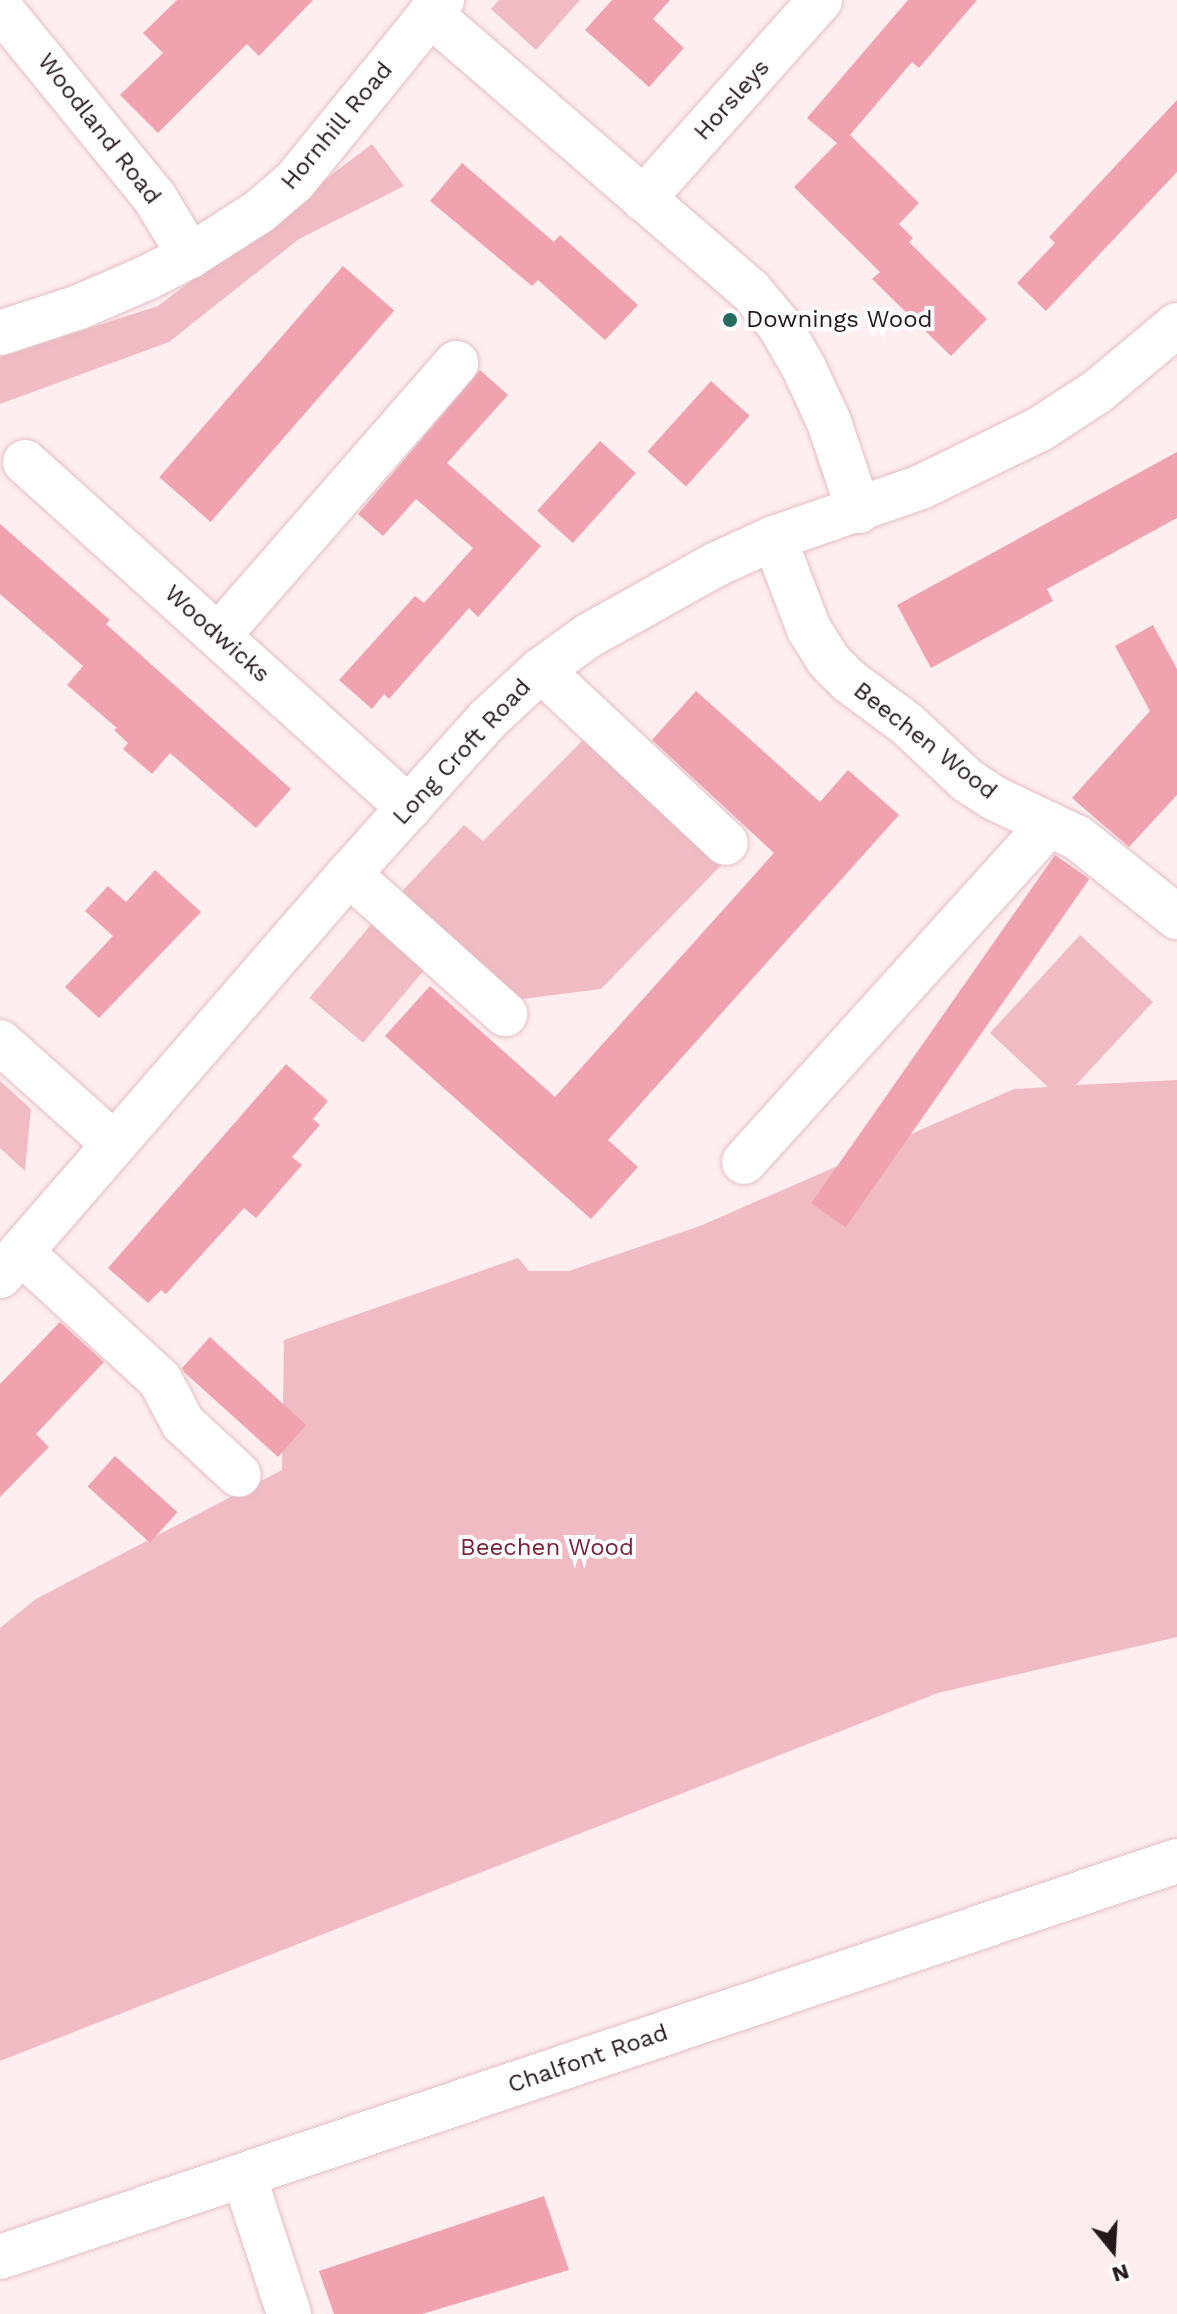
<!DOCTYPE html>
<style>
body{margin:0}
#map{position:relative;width:1177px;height:2314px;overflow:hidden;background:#feeef0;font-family:"Work Sans",sans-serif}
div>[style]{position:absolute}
.green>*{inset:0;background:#f0bbc2;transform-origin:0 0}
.building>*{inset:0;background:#f0a2ae;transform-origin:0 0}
.roads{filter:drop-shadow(0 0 2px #e3bec3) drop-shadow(0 0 2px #e3bec3)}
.minor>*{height:44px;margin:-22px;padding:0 22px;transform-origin:22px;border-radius:22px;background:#fff}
.dots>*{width:22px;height:22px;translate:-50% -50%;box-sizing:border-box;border:4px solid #fff;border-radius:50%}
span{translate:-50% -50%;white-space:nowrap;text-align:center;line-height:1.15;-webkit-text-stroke:8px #fff;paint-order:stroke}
.street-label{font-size:24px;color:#26191b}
.poi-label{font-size:24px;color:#26191b}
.left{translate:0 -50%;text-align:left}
.park-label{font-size:24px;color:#7c233a}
.north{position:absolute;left:1073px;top:2210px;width:80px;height:80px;-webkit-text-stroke:6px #fff;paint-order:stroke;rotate:162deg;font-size:22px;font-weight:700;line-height:32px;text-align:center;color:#26191b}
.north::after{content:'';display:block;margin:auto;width:28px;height:36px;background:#26191b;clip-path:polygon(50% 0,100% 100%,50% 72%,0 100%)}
</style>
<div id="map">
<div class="green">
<i style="clip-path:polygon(499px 0,580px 0,536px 50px,491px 9px)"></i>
<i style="clip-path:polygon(372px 144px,404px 186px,299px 239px,169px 342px,0 404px,0 357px,158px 306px)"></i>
<i style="clip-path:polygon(593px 730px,732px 854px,601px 989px,505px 1001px,393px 901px,464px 825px,483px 841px)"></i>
<i style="left:384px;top:909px;width:70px;height:116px;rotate:40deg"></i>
<i style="clip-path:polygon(1080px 935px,1153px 1002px,1076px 1085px,1177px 1080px,1177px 1637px,938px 1693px,0 2061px,0 1628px,36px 1599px,282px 1470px,284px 1340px,518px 1258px,529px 1271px,569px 1271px,700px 1226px,1014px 1089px,1048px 1087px,990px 1033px)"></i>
<i style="clip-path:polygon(0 1081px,31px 1109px,25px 1171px,0 1148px)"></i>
</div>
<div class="building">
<i style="clip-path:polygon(177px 0,313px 0,259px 56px,247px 44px,158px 133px,120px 95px,163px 53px,143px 33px)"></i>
<i style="clip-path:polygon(612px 0,670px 0,653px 19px,684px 48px,649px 87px,585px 30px)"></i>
<i style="clip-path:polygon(908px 0,977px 0,919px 68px,912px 62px,850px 135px,919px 203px,899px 224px,913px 238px,909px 242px,987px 319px,951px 356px,872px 279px,880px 272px,794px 187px,837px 143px,807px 118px)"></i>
<i style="clip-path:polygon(1177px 100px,1177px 172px,1046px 311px,1017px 283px,1055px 243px,1049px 237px)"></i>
<i style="clip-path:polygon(462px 163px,554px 242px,560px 235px,638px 305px,605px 340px,538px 280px,532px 286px,430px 201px)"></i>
<i style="left:343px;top:266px;width:68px;height:280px;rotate:41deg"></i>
<i style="clip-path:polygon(480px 370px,508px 395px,447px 463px,541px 546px,478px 617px,469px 608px,389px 699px,384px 694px,372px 709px,339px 680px,415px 596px,424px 603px,473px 548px,416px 499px,383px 536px,358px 514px)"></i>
<i style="left:711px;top:381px;width:52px;height:95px;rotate:42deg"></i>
<i style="left:600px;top:441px;width:48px;height:94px;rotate:42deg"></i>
<i style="clip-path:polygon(1177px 452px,1177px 518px,1047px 589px,1053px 601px,931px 668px,897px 605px)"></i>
<i style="clip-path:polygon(0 524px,110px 620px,106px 624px,291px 789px,256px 828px,170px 753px,152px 774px,123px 749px,128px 743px,114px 730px,117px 728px,67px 685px,83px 666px,0 594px)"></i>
<i style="clip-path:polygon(1153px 625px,1177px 669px,1177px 795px,1129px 847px,1072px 798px,1150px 711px,1115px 646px)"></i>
<i style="clip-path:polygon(696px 691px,820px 802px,848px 770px,899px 815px,608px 1140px,638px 1167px,591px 1219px,385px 1036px,430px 986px,555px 1097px,774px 853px,652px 740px)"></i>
<i style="left:1055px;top:855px;width:42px;height:425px;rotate:35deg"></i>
<i style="clip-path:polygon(155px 870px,201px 912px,99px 1018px,65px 987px,113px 936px,85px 911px,108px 886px,126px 902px)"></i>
<i style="clip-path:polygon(286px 1064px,328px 1101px,313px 1119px,320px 1125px,292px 1157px,302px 1165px,256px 1218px,244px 1208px,166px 1294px,161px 1290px,148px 1303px,108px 1268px)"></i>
<i style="clip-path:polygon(60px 1322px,104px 1362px,36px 1434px,49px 1447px,0 1497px,0 1384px)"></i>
<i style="clip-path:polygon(210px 1337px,306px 1425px,278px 1457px,184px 1372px,182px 1368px)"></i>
<i style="left:115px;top:1456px;width:84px;height:41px;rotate:42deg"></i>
<i style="clip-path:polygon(544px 2196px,569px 2270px,422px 2314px,334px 2314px,319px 2271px)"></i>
</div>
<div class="roads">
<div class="minor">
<i style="left:0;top:8px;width:245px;rotate:50.8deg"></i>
<i style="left:155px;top:198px;width:68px;rotate:58.9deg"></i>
<i style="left:430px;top:14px;width:423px;rotate:40.8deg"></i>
<i style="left:750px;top:290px;width:47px;rotate:50.2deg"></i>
<i style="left:780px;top:326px;width:48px;rotate:60.3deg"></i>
<i style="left:804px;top:368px;width:60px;rotate:65.2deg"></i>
<i style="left:829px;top:422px;width:94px;rotate:71.4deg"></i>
<i style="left:643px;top:199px;width:266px;rotate:-48.3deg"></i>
<i style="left:0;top:333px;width:83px;rotate:-18.2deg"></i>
<i style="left:79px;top:307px;width:73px;rotate:-23.4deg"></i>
<i style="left:146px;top:278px;width:49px;rotate:-26.6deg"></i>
<i style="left:190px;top:256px;width:83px;rotate:-32.7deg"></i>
<i style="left:260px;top:211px;width:45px;rotate:-40.5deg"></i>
<i style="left:294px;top:182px;width:235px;rotate:-50.9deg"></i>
<i style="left:25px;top:462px;width:517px;rotate:42.02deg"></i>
<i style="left:774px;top:538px;width:97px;rotate:69deg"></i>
<i style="left:809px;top:629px;width:36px;rotate:58deg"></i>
<i style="left:828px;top:660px;width:30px;rotate:45deg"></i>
<i style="left:849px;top:681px;width:72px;rotate:36.6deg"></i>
<i style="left:907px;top:724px;width:83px;rotate:43.1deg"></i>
<i style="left:968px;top:781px;width:31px;rotate:33deg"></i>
<i style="left:994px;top:798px;width:93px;rotate:25.5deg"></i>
<i style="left:1078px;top:838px;width:127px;rotate:38.6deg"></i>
<i style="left:219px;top:635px;width:361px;rotate:-48.9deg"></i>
<i style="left:541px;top:670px;width:253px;rotate:43.1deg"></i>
<i style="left:349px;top:874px;width:210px;rotate:41.9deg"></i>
<i style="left:0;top:1042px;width:152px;rotate:41.8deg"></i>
<i style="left:744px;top:1162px;width:455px;rotate:-47.9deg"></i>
<i style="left:21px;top:1252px;width:189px;rotate:42.6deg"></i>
<i style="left:160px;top:1380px;width:49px;rotate:61.9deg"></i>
<i style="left:183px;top:1423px;width:76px;rotate:42.9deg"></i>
<i style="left:0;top:1276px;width:532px;rotate:-49.04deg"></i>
<i style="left:349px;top:874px;width:207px;rotate:-48.1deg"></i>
<i style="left:487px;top:720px;width:74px;rotate:-42.8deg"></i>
<i style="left:541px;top:670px;width:58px;rotate:-35.9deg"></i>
<i style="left:588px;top:636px;width:148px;rotate:-29.2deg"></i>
<i style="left:717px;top:564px;width:63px;rotate:-24.5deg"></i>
<i style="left:774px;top:538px;width:156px;rotate:-19.1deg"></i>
<i style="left:921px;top:487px;width:132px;rotate:-26deg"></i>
<i style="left:1040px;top:429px;width:69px;rotate:-33.2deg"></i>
<i style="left:1098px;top:391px;width:103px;rotate:-39.9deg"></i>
<i style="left:244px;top:2176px;width:145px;rotate:71.9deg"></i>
<i style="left:0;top:2257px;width:1242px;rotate:-18.6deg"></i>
</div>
</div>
<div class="dots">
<i style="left:730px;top:320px;background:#246b60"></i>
</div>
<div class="street-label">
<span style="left:732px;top:100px;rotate:-48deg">Horsleys</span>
<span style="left:337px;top:126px;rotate:-50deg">Hornhill Road</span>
<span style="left:99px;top:129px;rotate:52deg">Woodland Road</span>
<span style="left:217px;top:634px;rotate:42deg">Woodwicks</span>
<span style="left:925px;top:741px;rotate:38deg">Beechen Wood</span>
<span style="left:462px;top:752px;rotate:-47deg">Long Croft Road</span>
<span style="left:588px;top:2059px;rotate:-19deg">Chalfont Road</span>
</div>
<div class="poi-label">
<span class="left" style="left:746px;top:320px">Downings Wood</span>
</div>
<div class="park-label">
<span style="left:547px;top:1548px">Beechen Wood</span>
</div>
<div class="north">N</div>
</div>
